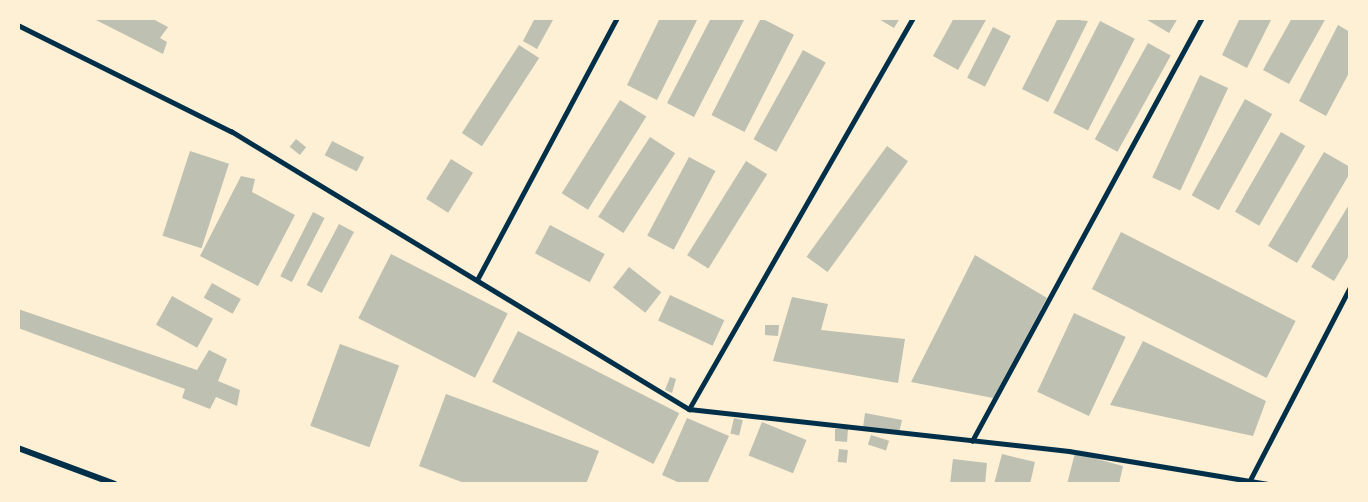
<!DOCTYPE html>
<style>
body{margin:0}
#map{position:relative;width:1368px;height:502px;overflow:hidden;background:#fdf0d5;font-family:"Times New Roman",serif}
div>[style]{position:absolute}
.building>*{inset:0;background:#bec0b2;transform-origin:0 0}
.service>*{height:4.5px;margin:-2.25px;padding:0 2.25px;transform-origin:2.25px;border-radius:2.25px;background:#003049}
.minor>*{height:6px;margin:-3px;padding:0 3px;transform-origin:3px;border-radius:3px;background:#003049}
span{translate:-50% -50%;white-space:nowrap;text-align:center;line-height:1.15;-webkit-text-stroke:4.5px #fdf0d5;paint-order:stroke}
.frame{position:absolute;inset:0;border:20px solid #fdf0d5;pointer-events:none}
</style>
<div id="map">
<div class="building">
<i style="clip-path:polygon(92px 18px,151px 18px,168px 27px,160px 38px,167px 42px,163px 54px)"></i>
<i style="clip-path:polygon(535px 18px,554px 18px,537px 49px,523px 41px)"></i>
<i style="clip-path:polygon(660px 18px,698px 18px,657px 100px,627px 85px)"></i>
<i style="clip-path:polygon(711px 18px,745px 18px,694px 117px,667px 103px)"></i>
<i style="left:761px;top:18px;width:37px;height:109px;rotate:27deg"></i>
<i style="clip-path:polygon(877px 18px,900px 18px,894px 28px)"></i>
<i style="clip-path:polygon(954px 18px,987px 18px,958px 70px,933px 56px)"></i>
<i style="clip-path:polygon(1058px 18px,1088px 21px,1048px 102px,1022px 89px)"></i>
<i style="clip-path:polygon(1144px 18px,1178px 18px,1169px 33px)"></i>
<i style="clip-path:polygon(1240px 18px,1272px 18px,1247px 68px,1222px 55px)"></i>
<i style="clip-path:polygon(1292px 18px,1326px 18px,1289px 84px,1263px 70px)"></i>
<i style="left:1100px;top:21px;width:39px;height:103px;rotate:27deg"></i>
<i style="clip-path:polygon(1338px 25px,1350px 32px,1350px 71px,1326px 116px,1299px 101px)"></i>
<i style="left:993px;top:27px;width:20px;height:57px;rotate:27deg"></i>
<i style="left:1148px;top:43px;width:26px;height:110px;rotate:29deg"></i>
<i style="left:519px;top:45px;width:24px;height:105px;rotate:33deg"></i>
<i style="left:803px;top:50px;width:26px;height:102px;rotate:29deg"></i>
<i style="left:1200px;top:75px;width:31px;height:113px;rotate:25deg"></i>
<i style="left:1245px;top:99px;width:31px;height:110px;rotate:29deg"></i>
<i style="left:620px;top:100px;width:31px;height:110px;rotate:32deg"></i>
<i style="left:1281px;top:132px;width:28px;height:92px;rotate:30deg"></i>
<i style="left:650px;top:137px;width:30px;height:95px;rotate:33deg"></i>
<i style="left:296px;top:139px;width:13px;height:10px;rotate:39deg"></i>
<i style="left:332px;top:141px;width:36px;height:16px;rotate:27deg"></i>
<i style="left:887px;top:146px;width:26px;height:137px;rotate:36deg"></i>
<i style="left:190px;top:151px;width:41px;height:89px;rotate:18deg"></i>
<i style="clip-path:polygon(1324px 152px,1350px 167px,1350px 173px,1297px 263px,1268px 246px)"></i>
<i style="left:689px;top:157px;width:30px;height:89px;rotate:28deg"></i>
<i style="left:451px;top:159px;width:26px;height:47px;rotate:32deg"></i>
<i style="left:746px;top:161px;width:25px;height:111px;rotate:32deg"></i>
<i style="clip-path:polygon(241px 176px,255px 179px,252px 192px,295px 215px,258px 286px,200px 256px)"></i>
<i style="clip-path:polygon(1350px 203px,1350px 254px,1334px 281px,1311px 267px)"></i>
<i style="left:313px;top:212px;width:13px;height:72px;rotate:27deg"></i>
<i style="left:339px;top:224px;width:17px;height:69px;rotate:28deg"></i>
<i style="left:550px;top:225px;width:62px;height:32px;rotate:28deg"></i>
<i style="left:1121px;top:232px;width:196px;height:64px;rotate:27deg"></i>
<i style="left:391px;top:254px;width:131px;height:72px;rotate:27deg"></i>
<i style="clip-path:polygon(975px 255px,1047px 298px,993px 398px,911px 382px)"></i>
<i style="left:629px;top:267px;width:41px;height:26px;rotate:38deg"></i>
<i style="left:212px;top:283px;width:33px;height:17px;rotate:29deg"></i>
<i style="left:670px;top:295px;width:60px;height:28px;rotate:25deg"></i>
<i style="left:172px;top:296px;width:47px;height:33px;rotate:29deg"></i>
<i style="clip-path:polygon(792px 297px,828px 304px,821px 330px,905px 339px,898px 383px,773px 361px)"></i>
<i style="clip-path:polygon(18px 309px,197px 370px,209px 350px,227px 359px,218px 381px,240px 390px,237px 406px,216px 397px,210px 409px,182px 398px,185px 389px,18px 328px)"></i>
<i style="left:1074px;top:313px;width:57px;height:87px;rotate:25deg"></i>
<i style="clip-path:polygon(765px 325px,779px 325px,778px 336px,765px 335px)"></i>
<i style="left:518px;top:331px;width:181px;height:57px;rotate:27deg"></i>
<i style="clip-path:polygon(1143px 341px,1266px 401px,1253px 436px,1110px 405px)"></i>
<i style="left:340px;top:344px;width:63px;height:87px;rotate:20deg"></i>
<i style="clip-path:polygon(670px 377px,676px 379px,672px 393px,665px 390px)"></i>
<i style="clip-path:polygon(446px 394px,599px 451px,586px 484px,467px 484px,419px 466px)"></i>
<i style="clip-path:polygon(865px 413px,902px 420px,899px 433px,863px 428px)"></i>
<i style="clip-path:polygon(687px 418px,729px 436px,707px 484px,682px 484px,662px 475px)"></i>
<i style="left:734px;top:418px;width:9px;height:16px;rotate:13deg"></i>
<i style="left:762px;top:422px;width:48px;height:36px;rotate:22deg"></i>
<i style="clip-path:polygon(835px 429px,848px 429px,847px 442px,835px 441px)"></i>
<i style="left:871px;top:435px;width:19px;height:10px;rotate:18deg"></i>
<i style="left:839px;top:449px;width:9px;height:13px;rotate:6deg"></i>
<i style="clip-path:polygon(1075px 453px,1123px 466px,1119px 484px,1067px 484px)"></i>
<i style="clip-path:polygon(1002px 454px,1035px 462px,1030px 484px,994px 484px)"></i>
<i style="clip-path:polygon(953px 459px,987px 463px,985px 484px,950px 484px)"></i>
</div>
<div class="service">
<i style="left:18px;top:25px;width:238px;rotate:26.5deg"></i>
<i style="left:231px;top:131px;width:536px;rotate:31.26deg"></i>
<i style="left:689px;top:409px;width:382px;rotate:6.3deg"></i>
<i style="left:1069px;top:451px;width:203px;rotate:9.4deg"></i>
<i style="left:477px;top:280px;width:297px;rotate:-61.9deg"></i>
<i style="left:689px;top:409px;width:451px;rotate:-60.2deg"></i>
<i style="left:972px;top:441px;width:481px;rotate:-61.5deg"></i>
<i style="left:1249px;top:482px;width:220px;rotate:-62.6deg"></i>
</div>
<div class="minor">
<i style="left:18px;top:448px;width:103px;rotate:20.4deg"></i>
</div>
<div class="frame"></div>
</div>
